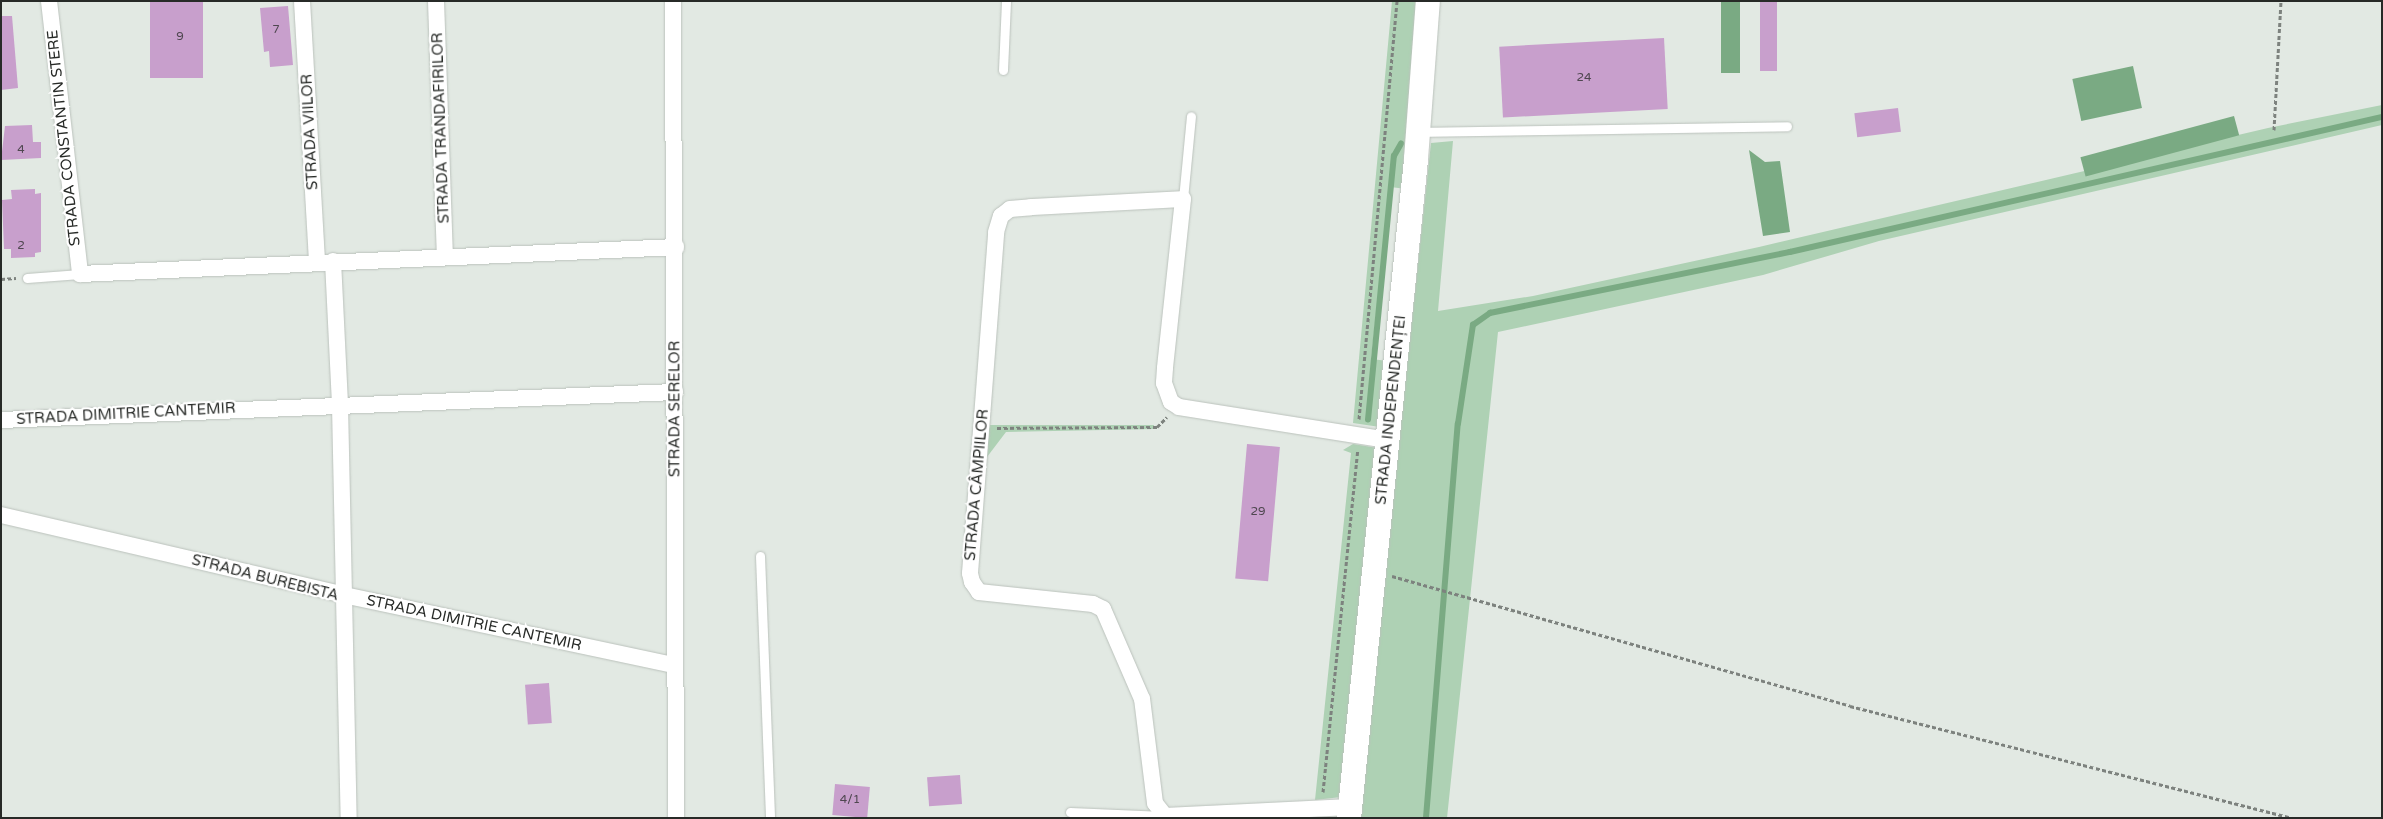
<!DOCTYPE html>
<meta charset="utf-8">
<style>
body{margin:0}
#map{position:relative;width:2383px;height:819px;overflow:hidden;background:#e2e9e3;font-family:"Varela Round",sans-serif}
div>[style]{position:absolute}
.green>*{inset:0;background:#aed1b4}
.water>*{inset:0;background:#7aaa83;transform-origin:0 0}
.stream>*{height:5.5px;margin:-2.75px;padding:0 2.75px;transform-origin:2.75px;border-radius:2.75px;background:#7aaa83}
.building>*{inset:0;background:#c89fcc;transform-origin:0 0}
.path>*{height:3px;margin-top:-1.5px;transform-origin:0;background:repeating-linear-gradient(90deg,#7d827e 0 4px,transparent 0 6.5px)}
.roads{filter:drop-shadow(0 0 1px #bbc2bc) drop-shadow(0 0 1px #bbc2bc)}
.service>*{height:9px;margin:-4.5px;padding:0 4.5px;transform-origin:4.5px;border-radius:4.5px;background:#fff}
.minor>*{height:16px;margin:-8px;padding:0 8px;transform-origin:8px;border-radius:8px;background:#fff}
.secondary>*{height:24px;margin:-12px;padding:0 12px;transform-origin:12px;border-radius:12px;background:#fff}
span{translate:-50% -50%;white-space:nowrap;text-align:center;line-height:1.15;-webkit-text-stroke:4.5px #fff;paint-order:stroke}
.number-label{font-size:12px;color:#4f4750}
.number-label span{-webkit-text-stroke-width:0}
.street-label{font-size:15px;color:#272a27}
.frame{position:absolute;inset:0;border:2px solid #272a27;pointer-events:none}
</style>
<div id="map">
<div class="green">
<i style="clip-path:polygon(1392px 1px,1419px 1px,1407px 189px,1390px 187px,1371px 359px,1388px 361px,1380px 427px,1353px 423px)"></i>
<i style="clip-path:polygon(2382px 105px,2382px 125px,1879px 241px,1763px 275px,1498px 332px,1447px 818px,1358px 818px,1431px 143px,1453px 141px,1438px 311px,1533px 296px,1759px 247px,2268px 128px)"></i>
<i style="clip-path:polygon(989px 425px,1154px 425px,1154px 429px,1006px 432px,987px 457px)"></i>
<i style="clip-path:polygon(1353px 444px,1378px 448px,1341px 797px,1315px 800px,1351px 453px,1343px 450px)"></i>
</div>
<div class="water">
<i style="left:1721px;top:1px;width:19px;height:72px"></i>
<i style="left:2133px;top:66px;width:43px;height:62px;rotate:78deg"></i>
<i style="left:2234px;top:116px;width:20px;height:159px;rotate:75deg"></i>
<i style="clip-path:polygon(1749px 150px,1765px 162px,1780px 161px,1790px 232px,1763px 236px)"></i>
</div>
<div class="stream">
<i style="left:1368px;top:420px;width:265px;rotate:-84.4deg"></i>
<i style="left:1394px;top:156px;width:14px;rotate:-60deg"></i>
<i style="left:1426px;top:818px;width:395px;rotate:-85.4deg"></i>
<i style="left:1458px;top:424px;width:100px;rotate:-81.4deg"></i>
<i style="left:1473px;top:325px;width:21px;rotate:-35deg"></i>
<i style="left:1490px;top:313px;width:306px;rotate:-11.5deg"></i>
<i style="left:1790px;top:252px;width:607px;rotate:-12.85deg"></i>
</div>
<div class="building">
<i style="left:150px;top:1px;width:53px;height:77px"></i>
<i style="left:1760px;top:1px;width:17px;height:70px"></i>
<i style="clip-path:polygon(288px 6px,293px 65px,270px 67px,269px 51px,264px 52px,260px 8px)"></i>
<i style="clip-path:polygon(1px 16px,12px 16px,18px 88px,1px 90px)"></i>
<i style="left:1664px;top:38px;width:71px;height:165px;rotate:87deg"></i>
<i style="left:1898px;top:108px;width:24px;height:44px;rotate:83deg"></i>
<i style="clip-path:polygon(32px 125px,33px 142px,41px 142px,41px 158px,1px 160px,5px 126px)"></i>
<i style="clip-path:polygon(35px 189px,35px 194px,41px 193px,41px 252px,35px 253px,35px 257px,11px 258px,11px 249px,4px 249px,2px 200px,12px 199px,11px 190px)"></i>
<i style="left:1247px;top:444px;width:33px;height:135px;rotate:5deg"></i>
<i style="left:549px;top:683px;width:40px;height:24px;rotate:86deg"></i>
<i style="left:960px;top:775px;width:29px;height:33px;rotate:86deg"></i>
<i style="left:835px;top:784px;width:35px;height:31px;rotate:5deg"></i>
</div>
<div class="path">
<i style="left:2274px;top:130px;width:129px;rotate:-86.9deg"></i>
<i style="left:1px;top:279px;width:15px;rotate:-4deg"></i>
<i style="left:1359px;top:419px;width:420px;rotate:-84.8deg"></i>
<i style="left:997px;top:428px;width:160px;rotate:-0.4deg"></i>
<i style="left:1157px;top:427px;width:14px;rotate:-45deg"></i>
<i style="left:1392px;top:576px;width:476px;rotate:15.8deg"></i>
<i style="left:1850px;top:706px;width:456px;rotate:14.2deg"></i>
<i style="left:1323px;top:792px;width:344px;rotate:-84.2deg"></i>
</div>
<div class="roads">
<div class="service">
<i style="left:1003px;top:70px;width:69px;rotate:-87.5deg"></i>
<i style="left:1418px;top:132px;width:369px;rotate:-0.9deg"></i>
<i style="left:1183px;top:199px;width:83px;rotate:-84.5deg"></i>
<i style="left:27px;top:278px;width:53px;rotate:-4.3deg"></i>
<i style="left:760px;top:556px;width:262px;rotate:87.8deg"></i>
<i style="left:1070px;top:812px;width:94px;rotate:2.4deg"></i>
</div>
<div class="minor">
<i style="left:49px;top:1px;width:275px;rotate:83.5deg"></i>
<i style="left:80px;top:274px;width:597px;rotate:-2.59deg"></i>
<i style="left:302px;top:1px;width:261px;rotate:86.7deg"></i>
<i style="left:436px;top:1px;width:254px;rotate:88deg"></i>
<i style="left:673px;top:1px;width:817px;rotate:89.79deg"></i>
<i style="left:333px;top:261px;width:144px;rotate:87.2deg"></i>
<i style="left:340px;top:405px;width:413px;rotate:88.8deg"></i>
<i style="left:1px;top:420px;width:675px;rotate:-2.38deg"></i>
<i style="left:1px;top:515px;width:352px;rotate:13.1deg"></i>
<i style="left:344px;top:595px;width:337px;rotate:12deg"></i>
<i style="left:1350px;top:807px;width:185px;rotate:177.2deg"></i>
<i style="left:1165px;top:816px;width:16px;rotate:-128deg"></i>
<i style="left:1155px;top:803px;width:105px;rotate:-97.1deg"></i>
<i style="left:1142px;top:699px;width:98px;rotate:-113.4deg"></i>
<i style="left:1103px;top:609px;width:11px;rotate:-153deg"></i>
<i style="left:1093px;top:604px;width:115px;rotate:-174deg"></i>
<i style="left:979px;top:592px;width:12px;rotate:-125deg"></i>
<i style="left:972px;top:582px;width:9px;rotate:-103deg"></i>
<i style="left:970px;top:573px;width:342px;rotate:-85.6deg"></i>
<i style="left:996px;top:232px;width:17px;rotate:-73deg"></i>
<i style="left:1001px;top:216px;width:11px;rotate:-38deg"></i>
<i style="left:1010px;top:209px;width:21px;rotate:-5deg"></i>
<i style="left:1031px;top:207px;width:152px;rotate:-3deg"></i>
<i style="left:1183px;top:199px;width:170px;rotate:96.1deg"></i>
<i style="left:1165px;top:368px;width:15px;rotate:94deg"></i>
<i style="left:1164px;top:383px;width:20px;rotate:70deg"></i>
<i style="left:1171px;top:402px;width:9px;rotate:32deg"></i>
<i style="left:1179px;top:407px;width:211px;rotate:9deg"></i>
</div>
<div class="secondary">
<i style="left:1349px;top:818px;width:662px;rotate:-84.19deg"></i>
<i style="left:1416px;top:159px;width:158px;rotate:-85.7deg"></i>
</div>
</div>
<div class="number-label">
<span style="left:276px;top:30px">7</span>
<span style="left:180px;top:37px">9</span>
<span style="left:1584px;top:78px">24</span>
<span style="left:21px;top:150px">4</span>
<span style="left:21px;top:246px">2</span>
<span style="left:1258px;top:512px">29</span>
<span style="left:850px;top:800px">4/1</span>
</div>
<div class="street-label">
<span style="left:441px;top:128px;rotate:-92deg">STRADA TRANDAFIRILOR</span>
<span style="left:310px;top:132px;rotate:-93deg">STRADA VIILOR</span>
<span style="left:64px;top:138px;rotate:-96deg">STRADA CONSTANTIN STERE</span>
<span style="left:675px;top:409px;rotate:-90deg">STRADA SERELOR</span>
<span style="left:1391px;top:410px;rotate:-84deg">STRADA INDEPENDENȚEI</span>
<span style="left:126px;top:414px;rotate:-3deg">STRADA DIMITRIE CANTEMIR</span>
<span style="left:977px;top:485px;rotate:-85deg">STRADA CÂMPIILOR</span>
<span style="left:265px;top:578px;rotate:14deg">STRADA BUREBISTA</span>
<span style="left:474px;top:623px;rotate:12deg">STRADA DIMITRIE CANTEMIR</span>
</div>
<div class="frame"></div>
</div>
